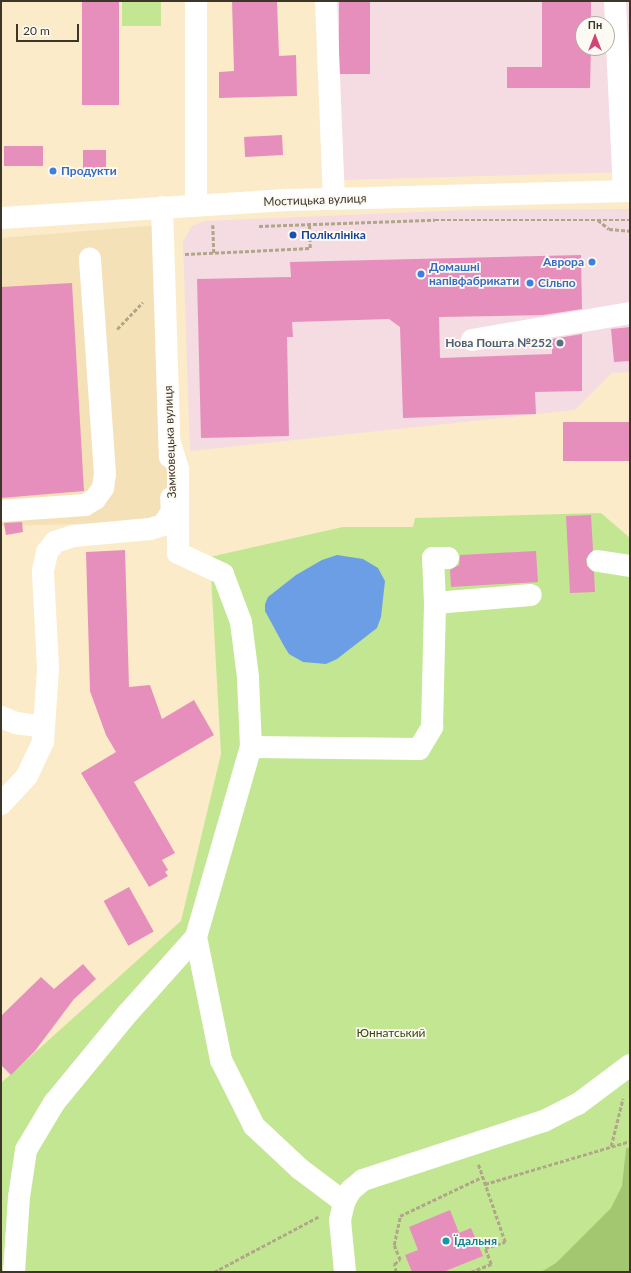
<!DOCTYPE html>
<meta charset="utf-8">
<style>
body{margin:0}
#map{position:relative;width:631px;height:1273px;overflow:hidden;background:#fbebc8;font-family:Lato,sans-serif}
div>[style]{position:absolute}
.commercial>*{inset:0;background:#f5dbe2}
.built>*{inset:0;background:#f5e1b7}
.green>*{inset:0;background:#c3e692;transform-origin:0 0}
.forest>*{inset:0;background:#a3c671}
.water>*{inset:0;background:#6c9ee5}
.building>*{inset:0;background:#e68fbc;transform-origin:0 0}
.path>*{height:2.5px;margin-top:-1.25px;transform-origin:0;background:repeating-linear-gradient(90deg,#b1a58a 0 4px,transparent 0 6px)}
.minor>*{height:22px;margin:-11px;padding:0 11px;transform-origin:11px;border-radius:11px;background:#fff}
.dots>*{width:11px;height:11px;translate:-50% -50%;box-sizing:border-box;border:2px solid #fdfaf3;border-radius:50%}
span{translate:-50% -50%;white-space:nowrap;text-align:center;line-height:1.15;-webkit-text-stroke:3.5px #fdfaf3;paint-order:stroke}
.shop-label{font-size:12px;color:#366cbe;font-weight:700}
.left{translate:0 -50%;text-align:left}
.right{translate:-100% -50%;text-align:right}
.street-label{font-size:12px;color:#3c3628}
.transit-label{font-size:12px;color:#164399;font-weight:700}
.service-label{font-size:12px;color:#4e5e75;font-weight:700}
.park-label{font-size:12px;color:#34490b}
.culture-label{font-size:12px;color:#0d838f;font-weight:700}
.frame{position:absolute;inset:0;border:2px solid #3c3628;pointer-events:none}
.north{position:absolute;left:575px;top:16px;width:40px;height:40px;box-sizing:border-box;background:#fdfaf3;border:1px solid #b0aca2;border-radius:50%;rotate:0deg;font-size:11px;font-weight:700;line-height:16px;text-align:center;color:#3c3628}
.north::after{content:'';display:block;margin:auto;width:14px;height:18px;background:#d14473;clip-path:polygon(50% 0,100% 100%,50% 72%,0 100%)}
.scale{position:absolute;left:16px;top:24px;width:63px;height:18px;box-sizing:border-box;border:2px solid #3c3628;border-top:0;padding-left:5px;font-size:12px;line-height:14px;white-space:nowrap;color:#3c3628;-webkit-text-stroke:3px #fdfaf3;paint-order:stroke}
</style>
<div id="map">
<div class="commercial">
<i style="clip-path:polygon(evenodd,334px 1px,630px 1px,630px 172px,340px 180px,334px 1px,583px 24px,607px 24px,607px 48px,583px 48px,583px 24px)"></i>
<i style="clip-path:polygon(630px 209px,630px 372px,612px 373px,575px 410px,190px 451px,183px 241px,192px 226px,205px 221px,466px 210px)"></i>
</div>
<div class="built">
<i style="clip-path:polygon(159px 225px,168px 513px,153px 522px,1px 526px,1px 238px)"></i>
</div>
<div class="green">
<i style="left:122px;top:1px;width:39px;height:25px"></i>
<i style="clip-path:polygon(601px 513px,630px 538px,630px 1272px,1px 1272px,1px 1083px,181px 921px,221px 754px,210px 557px,343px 527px,413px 527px,415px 518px)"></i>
</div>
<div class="forest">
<i style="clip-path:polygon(630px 1147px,630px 1272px,541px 1272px,556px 1263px,611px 1208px,622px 1186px,626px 1149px)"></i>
</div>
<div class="water">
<i style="clip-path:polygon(337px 555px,363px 559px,378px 568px,385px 581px,381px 617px,377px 628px,337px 659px,326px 664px,303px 662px,289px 654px,284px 646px,265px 611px,265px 604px,268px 597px,296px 575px,322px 560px)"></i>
</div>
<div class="building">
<i style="left:82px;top:1px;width:37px;height:104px"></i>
<i style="clip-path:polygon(232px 1px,277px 1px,279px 56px,296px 55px,297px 96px,219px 98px,219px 72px,234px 71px)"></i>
<i style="left:339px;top:1px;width:31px;height:73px"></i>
<i style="clip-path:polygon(542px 1px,591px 1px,591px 24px,583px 24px,583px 48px,591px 48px,590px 88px,507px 88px,507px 67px,542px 67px)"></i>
<i style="left:282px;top:135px;width:20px;height:38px;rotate:87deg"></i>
<i style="left:4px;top:146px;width:39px;height:20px"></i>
<i style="left:83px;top:150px;width:23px;height:19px"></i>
<i style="clip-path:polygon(581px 255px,582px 309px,543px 315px,439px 317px,440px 358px,552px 354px,552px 339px,582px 334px,582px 391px,535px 392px,536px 414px,403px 418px,400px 327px,389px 319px,292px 322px,293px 337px,287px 337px,289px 436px,201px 438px,197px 279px,291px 277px,290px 262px)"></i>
<i style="clip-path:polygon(72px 283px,84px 491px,1px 498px,1px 287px)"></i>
<i style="clip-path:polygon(630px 327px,630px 361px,614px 362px,611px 329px)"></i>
<i style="left:630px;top:422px;width:39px;height:67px;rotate:90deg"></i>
<i style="clip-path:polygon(591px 515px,593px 550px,586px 559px,587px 566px,594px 572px,595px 592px,570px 593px,566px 516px)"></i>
<i style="clip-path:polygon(22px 522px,23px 532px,6px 535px,4px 523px)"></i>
<i style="clip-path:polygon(125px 550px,129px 687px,150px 685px,162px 719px,194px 700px,214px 735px,134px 782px,175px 853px,162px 860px,168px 870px,165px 872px,168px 876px,149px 887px,81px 773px,116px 752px,106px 735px,90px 691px,86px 552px)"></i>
<i style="clip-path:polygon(536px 551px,538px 582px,451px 587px,450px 570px,459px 565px,460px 555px)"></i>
<i style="left:129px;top:887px;width:51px;height:29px;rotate:61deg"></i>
<i style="clip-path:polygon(83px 964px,96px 979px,74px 999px,35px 1051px,11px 1075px,1px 1065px,1px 1016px,41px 977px,54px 989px)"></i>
<i style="clip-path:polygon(450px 1210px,459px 1233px,471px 1228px,483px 1256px,443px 1272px,412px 1272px,405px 1255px,418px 1250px,409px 1227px)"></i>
</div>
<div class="path">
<i style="left:598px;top:220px;width:14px;rotate:39deg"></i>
<i style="left:609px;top:229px;width:21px;rotate:5deg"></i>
<i style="left:213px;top:225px;width:28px;rotate:88deg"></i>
<i style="left:259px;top:226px;width:176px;rotate:-2deg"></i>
<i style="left:435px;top:220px;width:195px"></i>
<i style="left:185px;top:254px;width:125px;rotate:-2.7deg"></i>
<i style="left:310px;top:248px;width:25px;rotate:-92deg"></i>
<i style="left:117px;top:329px;width:37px;rotate:-46deg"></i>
<i style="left:611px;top:1146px;width:49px;rotate:-76deg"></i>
<i style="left:485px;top:1184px;width:151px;rotate:-16.5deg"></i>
<i style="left:214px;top:1272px;width:118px;rotate:-27.9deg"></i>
<i style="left:396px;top:1272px;width:8px;rotate:-104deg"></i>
<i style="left:394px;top:1264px;width:7px;rotate:-34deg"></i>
<i style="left:400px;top:1260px;width:16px;rotate:-112deg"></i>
<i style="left:394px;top:1245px;width:30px;rotate:-78deg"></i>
<i style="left:400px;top:1216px;width:91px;rotate:-25.4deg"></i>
<i style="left:471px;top:1272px;width:22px;rotate:-22deg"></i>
<i style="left:491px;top:1264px;width:17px;rotate:-111deg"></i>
<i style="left:485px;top:1248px;width:21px;rotate:-17deg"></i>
<i style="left:505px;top:1242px;width:83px;rotate:-109.1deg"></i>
</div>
<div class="minor">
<i style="left:326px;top:1px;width:198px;rotate:87.7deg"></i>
<i style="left:615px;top:1px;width:190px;rotate:87.3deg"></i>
<i style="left:196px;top:204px;width:203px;rotate:-90deg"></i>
<i style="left:162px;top:207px;width:250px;rotate:88.2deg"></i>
<i style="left:1px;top:218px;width:290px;rotate:-3.6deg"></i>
<i style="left:290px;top:200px;width:340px;rotate:-1.5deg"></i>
<i style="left:472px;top:340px;width:160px;rotate:-9.7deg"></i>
<i style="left:1px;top:511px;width:84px;rotate:-4.1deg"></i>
<i style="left:85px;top:505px;width:12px;rotate:-31deg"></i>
<i style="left:95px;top:499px;width:14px;rotate:-54deg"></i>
<i style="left:103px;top:488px;width:14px;rotate:-82deg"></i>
<i style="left:105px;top:474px;width:216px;rotate:-94deg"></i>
<i style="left:598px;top:561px;width:32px;rotate:9deg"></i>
<i style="left:435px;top:603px;width:45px;rotate:-92.5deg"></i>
<i style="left:433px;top:558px;width:15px"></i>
<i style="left:1px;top:717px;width:16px;rotate:22deg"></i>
<i style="left:16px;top:723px;width:28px;rotate:8deg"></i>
<i style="left:251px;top:747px;width:168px;rotate:0.7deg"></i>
<i style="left:419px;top:749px;width:26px;rotate:-59deg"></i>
<i style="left:432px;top:727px;width:124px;rotate:-88.6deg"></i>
<i style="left:435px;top:603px;width:96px;rotate:-4.8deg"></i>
<i style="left:1px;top:804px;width:38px;rotate:-47deg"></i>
<i style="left:27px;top:776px;width:38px;rotate:-65deg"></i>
<i style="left:43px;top:742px;width:74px;rotate:-86.1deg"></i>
<i style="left:48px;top:668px;width:97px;rotate:-93deg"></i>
<i style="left:43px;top:571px;width:19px;rotate:-78deg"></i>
<i style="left:47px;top:552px;width:13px;rotate:-51deg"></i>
<i style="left:55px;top:542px;width:20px;rotate:-18deg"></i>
<i style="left:74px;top:536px;width:76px;rotate:-5.3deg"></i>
<i style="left:150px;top:529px;width:14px;rotate:-17deg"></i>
<i style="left:163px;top:525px;width:17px;rotate:-57deg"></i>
<i style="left:172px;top:511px;width:13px;rotate:-94deg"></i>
<i style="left:196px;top:937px;width:126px;rotate:78.5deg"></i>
<i style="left:221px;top:1060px;width:74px;rotate:63.4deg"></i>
<i style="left:254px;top:1126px;width:63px;rotate:43.1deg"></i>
<i style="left:300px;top:1169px;width:55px;rotate:36.9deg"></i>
<i style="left:14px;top:1272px;width:75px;rotate:-86.2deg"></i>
<i style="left:19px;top:1197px;width:48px;rotate:-81.5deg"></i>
<i style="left:26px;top:1150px;width:55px;rotate:-59.2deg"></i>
<i style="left:54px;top:1103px;width:117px;rotate:-50.6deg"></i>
<i style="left:128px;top:1013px;width:102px;rotate:-48.2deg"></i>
<i style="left:196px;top:937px;width:198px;rotate:-73.9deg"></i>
<i style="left:251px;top:747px;width:70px;rotate:-92.5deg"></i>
<i style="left:248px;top:677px;width:55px;rotate:-97.3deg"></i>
<i style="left:241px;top:622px;width:51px;rotate:-110.6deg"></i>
<i style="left:223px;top:574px;width:50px;rotate:-155deg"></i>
<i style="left:178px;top:553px;width:84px;rotate:-90deg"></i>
<i style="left:178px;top:469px;width:27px;rotate:-107deg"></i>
<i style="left:345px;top:1272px;width:52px;rotate:-95.5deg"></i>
<i style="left:340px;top:1220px;width:18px;rotate:-77deg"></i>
<i style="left:344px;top:1202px;width:14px;rotate:-60deg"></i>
<i style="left:351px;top:1190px;width:16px;rotate:-40deg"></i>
<i style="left:363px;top:1180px;width:190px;rotate:-18.1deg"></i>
<i style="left:544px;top:1121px;width:38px;rotate:-27deg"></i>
<i style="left:578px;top:1104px;width:65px;rotate:-36.9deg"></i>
</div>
<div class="dots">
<i style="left:53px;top:171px;background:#3f7fe0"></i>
<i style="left:293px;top:235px;background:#1a4fb4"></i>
<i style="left:592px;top:262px;background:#3f7fe0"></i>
<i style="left:421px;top:274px;background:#3f7fe0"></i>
<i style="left:530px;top:283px;background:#3f7fe0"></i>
<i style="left:560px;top:343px;background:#5c6f8a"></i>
<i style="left:446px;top:1241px;background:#0f9aa8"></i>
</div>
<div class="shop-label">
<span class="left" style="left:61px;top:171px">Продукти</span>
<span class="right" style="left:584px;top:262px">Аврора</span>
<span class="left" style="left:429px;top:274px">Домашні<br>напівфабрикати</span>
<span class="left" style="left:538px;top:283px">Сільпо</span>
</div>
<div class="street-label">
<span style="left:315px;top:200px;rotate:-2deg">Мостицька вулиця</span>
<span style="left:170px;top:442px;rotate:-92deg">Замковецька вулиця</span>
</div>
<div class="transit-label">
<span class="left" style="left:301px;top:235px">Поліклініка</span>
</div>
<div class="service-label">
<span class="right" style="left:552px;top:343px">Нова Пошта №252</span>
</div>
<div class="park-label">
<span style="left:391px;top:1033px">Юннатський</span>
</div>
<div class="culture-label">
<span class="left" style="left:454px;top:1241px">Їдальня</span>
</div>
<div class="frame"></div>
<div class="north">Пн</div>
<div class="scale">20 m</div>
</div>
